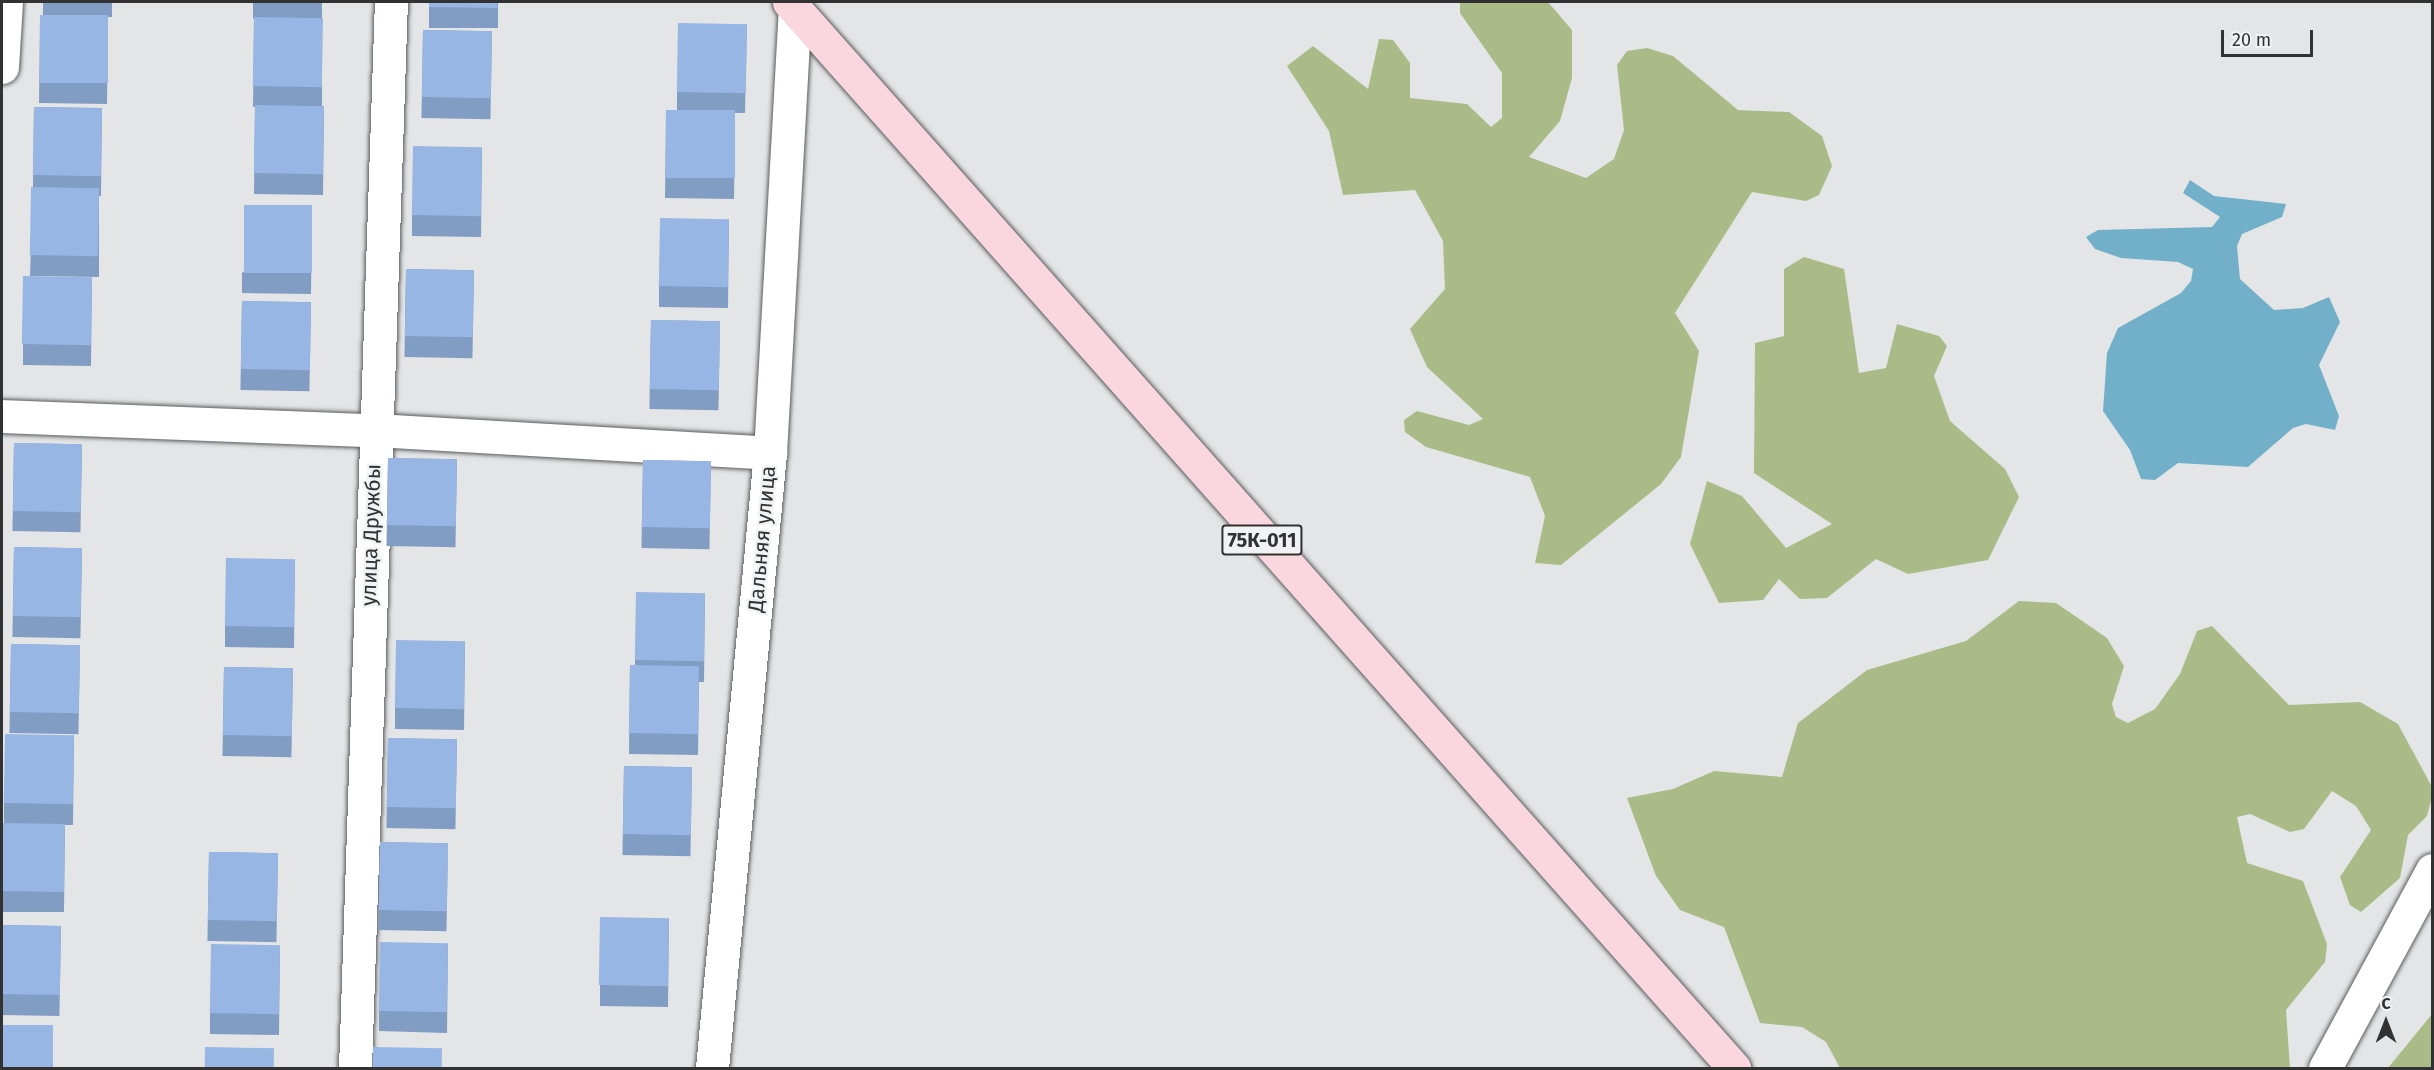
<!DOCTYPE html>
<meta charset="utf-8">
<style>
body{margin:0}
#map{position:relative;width:2434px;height:1070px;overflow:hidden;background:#e4e5e6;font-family:"Fira Sans",sans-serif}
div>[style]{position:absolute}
.green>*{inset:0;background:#ab8}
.water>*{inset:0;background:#72b0ca}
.roads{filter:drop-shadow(0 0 2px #5b5c5d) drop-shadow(0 0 2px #5b5c5d)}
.minor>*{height:33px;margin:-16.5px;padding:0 16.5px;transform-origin:16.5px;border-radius:16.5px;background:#fff}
.primary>*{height:33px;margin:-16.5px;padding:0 16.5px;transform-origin:16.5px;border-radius:16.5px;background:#fad7df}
.wall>*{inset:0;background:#829dc3;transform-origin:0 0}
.building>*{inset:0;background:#97b6e3;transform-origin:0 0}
span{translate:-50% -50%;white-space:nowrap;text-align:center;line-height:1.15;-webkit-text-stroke:4.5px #f1f2f3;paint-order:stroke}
.shield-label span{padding:2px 4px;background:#f1f2f3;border:2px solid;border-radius:4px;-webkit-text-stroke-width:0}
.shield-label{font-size:20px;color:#323233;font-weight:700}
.street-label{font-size:21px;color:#323233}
.frame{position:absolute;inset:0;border:3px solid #323233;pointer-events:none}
.north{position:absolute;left:2356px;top:992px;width:60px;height:60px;-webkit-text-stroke:4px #f1f2f3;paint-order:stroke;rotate:0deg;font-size:16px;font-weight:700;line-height:24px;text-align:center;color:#323233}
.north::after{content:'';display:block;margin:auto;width:21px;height:27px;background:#323233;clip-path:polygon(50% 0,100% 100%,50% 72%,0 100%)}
.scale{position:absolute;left:2221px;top:30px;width:92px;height:27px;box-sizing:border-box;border:3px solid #323233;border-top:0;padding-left:8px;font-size:18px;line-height:21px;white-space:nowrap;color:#323233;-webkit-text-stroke:4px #f1f2f3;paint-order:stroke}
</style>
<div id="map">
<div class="green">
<i style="clip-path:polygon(1460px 2px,1548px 2px,1572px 30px,1572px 78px,1560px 121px,1529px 157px,1586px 178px,1614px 159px,1624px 130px,1617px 65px,1627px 51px,1647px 48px,1673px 56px,1738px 110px,1789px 112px,1822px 136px,1832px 166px,1819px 195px,1806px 201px,1752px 192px,1675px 313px,1699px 351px,1681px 457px,1661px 484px,1561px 565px,1535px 563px,1545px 516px,1530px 477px,1426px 447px,1405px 432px,1404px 420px,1417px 411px,1469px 425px,1483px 419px,1427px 367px,1410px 329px,1445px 289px,1443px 241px,1415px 190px,1343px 195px,1329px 131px,1287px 66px,1313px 46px,1368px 89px,1379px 39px,1393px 40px,1410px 63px,1410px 98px,1467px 104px,1491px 127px,1502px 118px,1502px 73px,1460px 13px)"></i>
<i style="clip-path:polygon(1804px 257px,1844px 269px,1859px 373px,1886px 368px,1897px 324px,1939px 336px,1947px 346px,1934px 376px,1950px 421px,2005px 469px,2019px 497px,1988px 560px,1908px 574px,1876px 559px,1827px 598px,1800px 599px,1779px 579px,1763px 600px,1719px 603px,1690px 544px,1707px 481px,1742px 496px,1786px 548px,1832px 524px,1754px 473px,1755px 343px,1784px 336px,1784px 269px)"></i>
<i style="clip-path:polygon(2019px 601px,2056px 603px,2107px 638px,2124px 666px,2112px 704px,2116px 717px,2128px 723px,2155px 709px,2180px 674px,2197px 631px,2212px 626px,2289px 705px,2360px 702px,2398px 724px,2432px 787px,2432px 797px,2427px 816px,2408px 835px,2400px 878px,2361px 912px,2350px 905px,2340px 877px,2371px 830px,2356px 806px,2332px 791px,2304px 829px,2290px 832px,2250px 814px,2237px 817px,2247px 863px,2303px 881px,2327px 944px,2325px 962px,2286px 1010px,2290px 1068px,1840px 1068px,1826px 1042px,1802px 1027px,1760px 1023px,1724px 927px,1680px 910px,1656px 876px,1627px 798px,1673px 789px,1714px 771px,1782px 777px,1798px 723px,1867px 670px,1966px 641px)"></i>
<i style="clip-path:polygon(2432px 1014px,2432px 1068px,2388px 1068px)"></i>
</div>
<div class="water">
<i style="clip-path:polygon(2190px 180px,2214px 196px,2286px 204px,2282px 217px,2242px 234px,2237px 246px,2240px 279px,2274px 310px,2303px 308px,2329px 297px,2340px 322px,2319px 365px,2339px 416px,2335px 430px,2306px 424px,2293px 428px,2248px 467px,2178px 463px,2155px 480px,2141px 479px,2130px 450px,2103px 411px,2107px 353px,2118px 328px,2181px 293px,2191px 281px,2193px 269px,2178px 262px,2121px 258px,2095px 249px,2086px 237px,2098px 230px,2212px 227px,2220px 217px,2183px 193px)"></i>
</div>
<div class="roads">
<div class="minor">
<i style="left:2px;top:67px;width:65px;rotate:-86.5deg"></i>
<i style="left:2px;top:416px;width:372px;rotate:2.2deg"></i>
<i style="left:374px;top:430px;width:397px;rotate:3.3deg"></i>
<i style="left:355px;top:1068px;width:1067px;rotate:-88.07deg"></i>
<i style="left:712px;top:1068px;width:618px;rotate:-84.61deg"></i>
<i style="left:770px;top:453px;width:446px;rotate:-86.8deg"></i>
<i style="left:2325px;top:1068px;width:225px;rotate:-61.6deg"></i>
</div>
<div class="primary">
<i style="left:789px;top:2px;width:1425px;rotate:48.44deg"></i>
</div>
</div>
<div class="wall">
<i style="clip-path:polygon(43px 2px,112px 2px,112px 17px,108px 17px,107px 104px,39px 103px,40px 15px,43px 15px)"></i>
<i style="clip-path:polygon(253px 2px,322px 2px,322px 106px,324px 106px,323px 195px,254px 194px,255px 107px,253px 107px,254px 19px,253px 19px)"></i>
<i style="left:429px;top:2px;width:69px;height:26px"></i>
<i style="clip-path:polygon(747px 24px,745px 113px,735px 113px,734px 199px,665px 198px,666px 110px,677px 110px,677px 92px)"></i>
<i style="left:423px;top:30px;width:69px;height:88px;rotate:1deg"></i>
<i style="clip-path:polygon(34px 107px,102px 108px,101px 196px,99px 196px,99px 277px,30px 276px,33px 187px)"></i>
<i style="clip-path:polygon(482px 147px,481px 237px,412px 236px,412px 215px)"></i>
<i style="clip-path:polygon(312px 205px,311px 294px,242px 293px,242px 273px)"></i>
<i style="clip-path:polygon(729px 219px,728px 308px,659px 307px,659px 286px)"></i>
<i style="left:406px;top:269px;width:68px;height:88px;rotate:1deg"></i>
<i style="clip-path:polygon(92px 277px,91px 366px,23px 365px,23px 344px)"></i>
<i style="left:242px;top:301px;width:69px;height:89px;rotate:1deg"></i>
<i style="left:651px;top:320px;width:69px;height:89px;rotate:1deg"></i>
<i style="left:14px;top:443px;width:68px;height:88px;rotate:1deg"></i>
<i style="left:388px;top:458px;width:69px;height:88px;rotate:1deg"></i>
<i style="left:643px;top:460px;width:68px;height:88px;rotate:1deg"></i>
<i style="left:14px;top:547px;width:68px;height:90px;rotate:1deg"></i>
<i style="clip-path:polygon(295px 559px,294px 648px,225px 647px,225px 626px)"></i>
<i style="clip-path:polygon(705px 593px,704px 682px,699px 682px,698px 755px,629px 754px,630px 665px,635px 665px,635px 660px)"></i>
<i style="clip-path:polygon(465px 641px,464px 730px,395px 729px,395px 708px)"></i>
<i style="left:11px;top:644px;width:69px;height:89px;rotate:1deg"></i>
<i style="left:224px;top:667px;width:69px;height:89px;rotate:1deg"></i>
<i style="clip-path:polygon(74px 735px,73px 825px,65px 825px,64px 912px,2px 912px,2px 823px,4px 823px,4px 803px)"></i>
<i style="left:388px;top:738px;width:69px;height:90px;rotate:1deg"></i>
<i style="left:624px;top:766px;width:68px;height:89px;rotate:1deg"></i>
<i style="left:380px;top:842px;width:68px;height:88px;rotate:1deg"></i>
<i style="left:209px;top:852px;width:69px;height:89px;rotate:1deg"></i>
<i style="clip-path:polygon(669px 918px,668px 1007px,600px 1006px,600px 985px)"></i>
<i style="left:2px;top:925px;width:59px;height:90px;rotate:1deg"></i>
<i style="clip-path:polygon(448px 943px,447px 1033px,379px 1031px,379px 1011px)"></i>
<i style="clip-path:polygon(280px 945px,279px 1035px,210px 1034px,210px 1013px)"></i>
</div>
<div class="building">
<i style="clip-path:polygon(429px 2px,497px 2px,497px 8px,429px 7px)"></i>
<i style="left:40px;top:15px;width:68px;height:68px"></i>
<i style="left:254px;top:17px;width:69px;height:69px;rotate:1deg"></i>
<i style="left:678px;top:23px;width:69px;height:69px;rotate:1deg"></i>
<i style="left:423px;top:30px;width:69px;height:67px;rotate:1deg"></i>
<i style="left:255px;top:105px;width:69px;height:68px;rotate:1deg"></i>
<i style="left:34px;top:107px;width:68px;height:68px;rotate:1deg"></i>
<i style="left:666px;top:110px;width:69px;height:68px"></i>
<i style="left:413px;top:146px;width:69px;height:69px;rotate:1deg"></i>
<i style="left:31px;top:187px;width:68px;height:68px;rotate:1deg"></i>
<i style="left:244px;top:205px;width:68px;height:68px"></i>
<i style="left:660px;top:218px;width:69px;height:68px;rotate:1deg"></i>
<i style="left:406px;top:269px;width:68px;height:67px;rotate:1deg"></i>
<i style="left:23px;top:276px;width:69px;height:68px;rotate:1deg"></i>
<i style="left:242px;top:301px;width:69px;height:68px;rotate:1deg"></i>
<i style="left:651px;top:320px;width:69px;height:69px;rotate:1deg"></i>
<i style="left:14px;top:443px;width:68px;height:68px;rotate:1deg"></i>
<i style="left:388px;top:458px;width:69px;height:67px;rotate:1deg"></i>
<i style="left:643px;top:460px;width:68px;height:67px;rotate:1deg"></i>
<i style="left:14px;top:547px;width:68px;height:69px;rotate:1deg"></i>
<i style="left:226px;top:558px;width:69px;height:68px;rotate:1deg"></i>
<i style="left:636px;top:592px;width:69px;height:68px;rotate:1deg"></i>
<i style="left:396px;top:640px;width:69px;height:68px;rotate:1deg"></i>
<i style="left:11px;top:644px;width:69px;height:68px;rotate:1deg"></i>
<i style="left:630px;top:665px;width:69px;height:68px;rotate:1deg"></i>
<i style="left:224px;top:667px;width:69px;height:68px;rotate:1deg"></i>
<i style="left:5px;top:734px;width:69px;height:69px;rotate:1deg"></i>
<i style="left:388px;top:738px;width:69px;height:69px;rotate:1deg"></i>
<i style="left:624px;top:766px;width:68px;height:68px;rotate:1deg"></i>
<i style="left:2px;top:823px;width:63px;height:68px;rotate:1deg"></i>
<i style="left:380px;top:842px;width:68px;height:68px;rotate:1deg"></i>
<i style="left:209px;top:852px;width:69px;height:68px;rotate:1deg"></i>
<i style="left:600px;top:917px;width:69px;height:68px;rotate:1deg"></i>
<i style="left:2px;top:925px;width:59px;height:69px;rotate:1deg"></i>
<i style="left:380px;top:942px;width:68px;height:69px;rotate:1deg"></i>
<i style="left:211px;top:944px;width:69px;height:69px;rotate:1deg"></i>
<i style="left:2px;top:1025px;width:51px;height:43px"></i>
<i style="left:205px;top:1047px;width:69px;height:21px;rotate:1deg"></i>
<i style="left:373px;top:1047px;width:69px;height:21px;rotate:1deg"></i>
</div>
<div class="shield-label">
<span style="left:1262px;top:540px">75К-011</span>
</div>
<div class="street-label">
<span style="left:371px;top:535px;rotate:-88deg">улица Дружбы</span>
<span style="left:762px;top:539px;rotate:-85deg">Дальняя улица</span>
</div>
<div class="frame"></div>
<div class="north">С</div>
<div class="scale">20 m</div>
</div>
